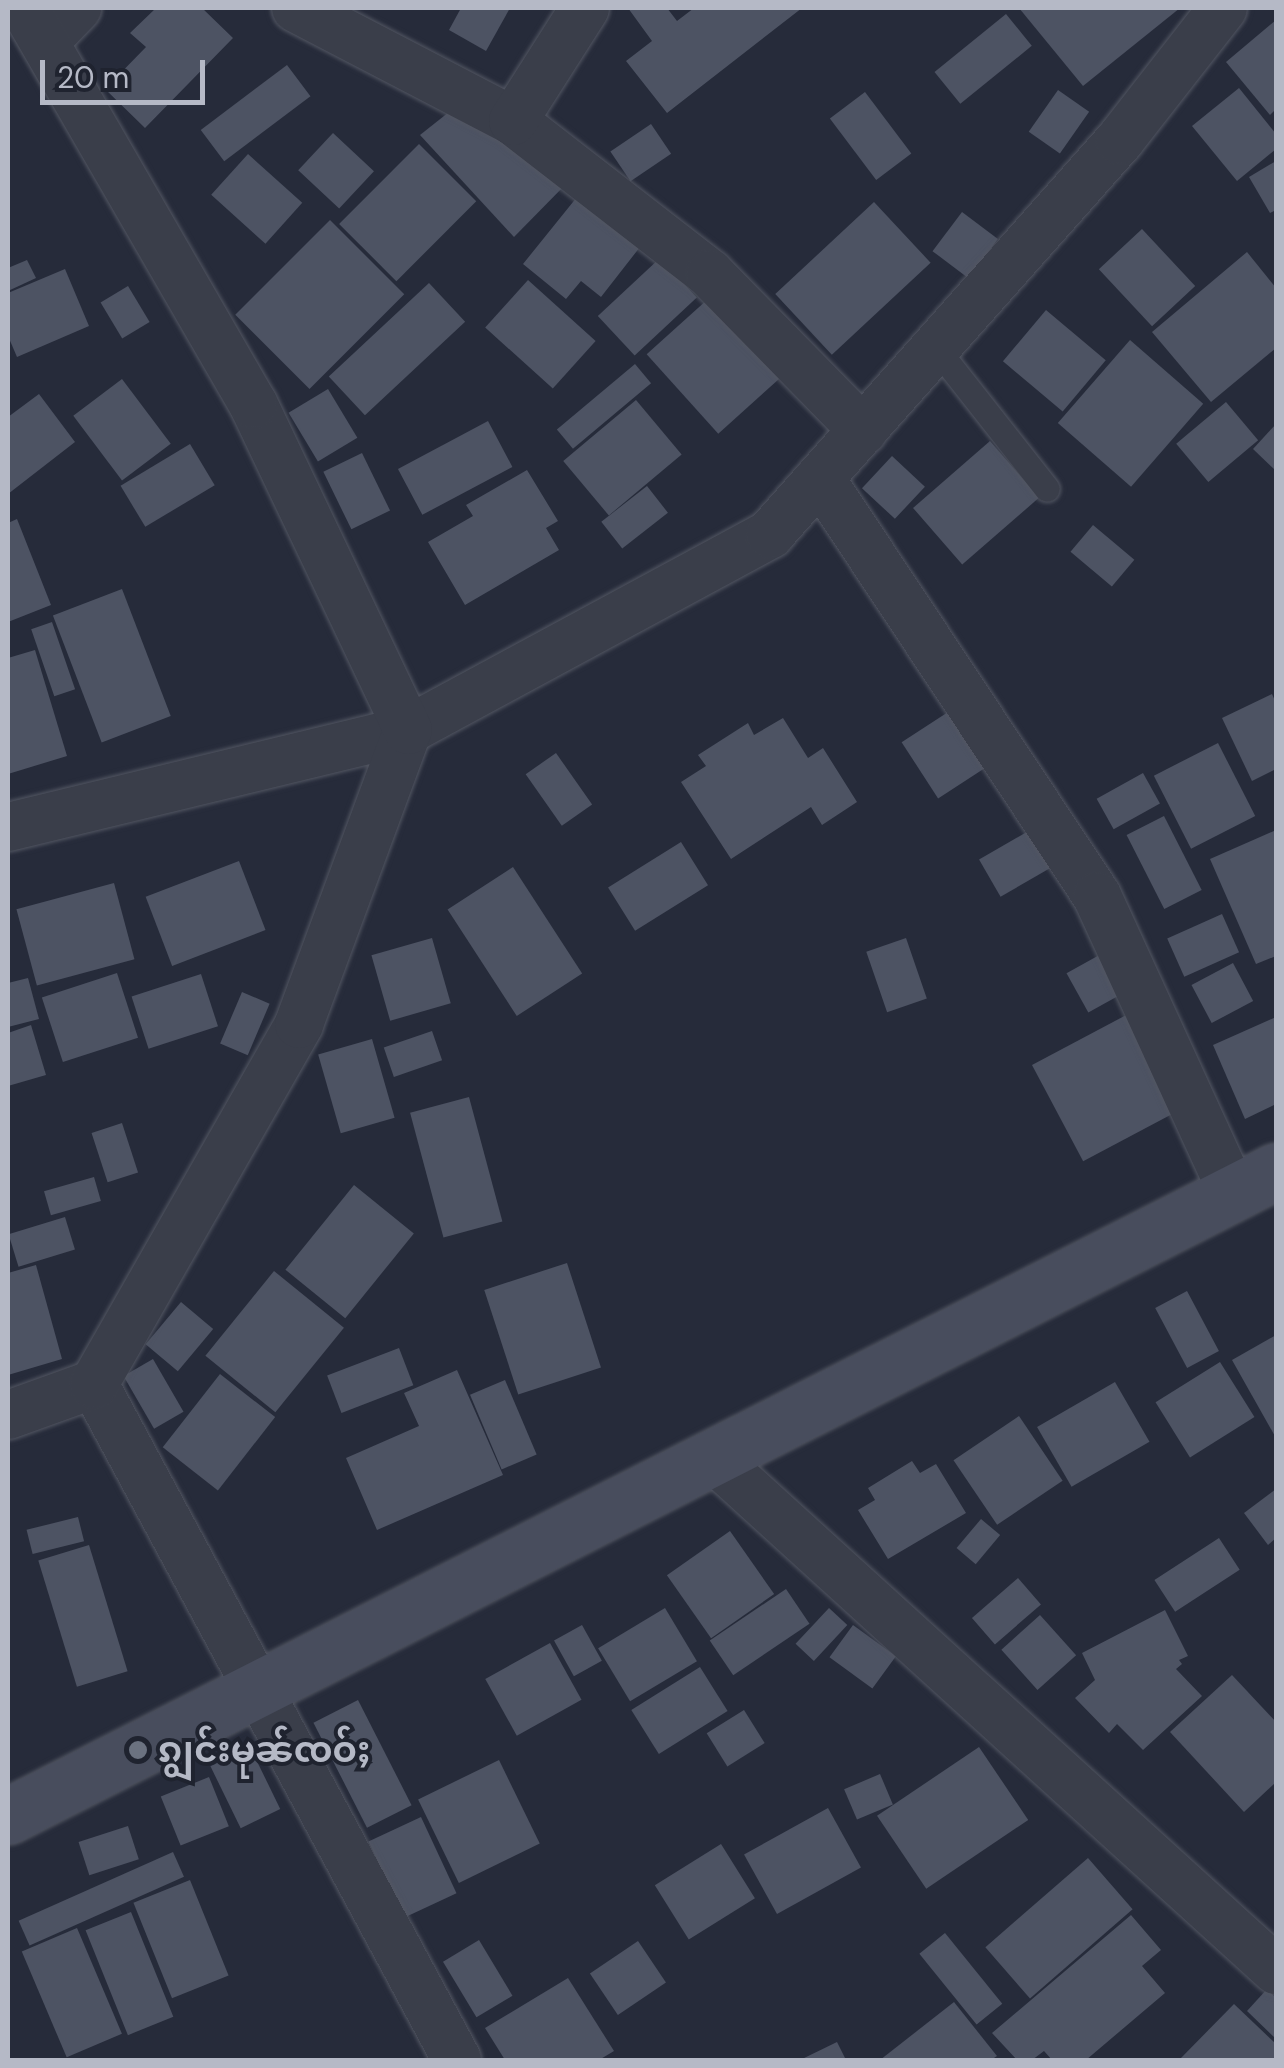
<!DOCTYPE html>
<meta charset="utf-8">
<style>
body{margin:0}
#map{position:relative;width:1284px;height:2068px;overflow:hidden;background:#262b3a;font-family:"DM Sans","Noto Sans Myanmar",sans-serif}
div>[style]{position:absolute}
.building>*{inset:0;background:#4d5363;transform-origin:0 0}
.roads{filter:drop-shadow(0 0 2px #525662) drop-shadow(0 0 2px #525662)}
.lane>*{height:25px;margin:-12.5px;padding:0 12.5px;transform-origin:12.5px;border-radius:12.5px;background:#3a3e4a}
.street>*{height:48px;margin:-24px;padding:0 24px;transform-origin:24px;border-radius:24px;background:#3a3e4a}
.secondary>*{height:55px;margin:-27.5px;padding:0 27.5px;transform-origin:27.5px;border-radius:27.5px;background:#484d5d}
.dots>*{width:28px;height:28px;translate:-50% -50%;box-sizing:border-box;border:5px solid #1f232f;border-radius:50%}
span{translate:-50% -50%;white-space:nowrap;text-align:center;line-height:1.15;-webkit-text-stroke:8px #1f232f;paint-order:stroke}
.poi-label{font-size:35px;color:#b5b9c6;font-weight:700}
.left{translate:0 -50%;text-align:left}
.frame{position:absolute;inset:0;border:10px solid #b5b9c6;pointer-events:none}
.scale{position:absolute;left:40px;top:60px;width:165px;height:45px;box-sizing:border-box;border:5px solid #b5b9c6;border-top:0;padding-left:12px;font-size:30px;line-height:35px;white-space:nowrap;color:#b5b9c6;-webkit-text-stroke:8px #1f232f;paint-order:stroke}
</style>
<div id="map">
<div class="building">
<i style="clip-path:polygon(156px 8px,202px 8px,233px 38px,145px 128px,105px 89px,146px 47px,130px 33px)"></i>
<i style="clip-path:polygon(461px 8px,510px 8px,486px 51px,449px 30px)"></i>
<i style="clip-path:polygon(628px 8px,667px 8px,677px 21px,694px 8px,802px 8px,667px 113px,626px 61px,652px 41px)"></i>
<i style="clip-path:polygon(1019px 8px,1180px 8px,1083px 86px)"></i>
<i style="left:1006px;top:14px;width:41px;height:92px;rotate:51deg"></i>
<i style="clip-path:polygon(1276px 20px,1276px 109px,1270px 115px,1226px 62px)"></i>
<i style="left:287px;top:65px;width:39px;height:108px;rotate:53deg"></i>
<i style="clip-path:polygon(1239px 88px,1276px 134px,1276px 149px,1237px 181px,1192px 126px)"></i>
<i style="left:1058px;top:90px;width:38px;height:51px;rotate:35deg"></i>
<i style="left:865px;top:92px;width:77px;height:44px;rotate:53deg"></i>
<i style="clip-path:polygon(449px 112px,570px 180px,514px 237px,420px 135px)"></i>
<i style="left:651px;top:124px;width:36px;height:49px;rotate:56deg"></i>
<i style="left:333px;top:133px;width:56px;height:51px;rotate:43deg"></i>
<i style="left:419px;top:144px;width:81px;height:113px;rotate:45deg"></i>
<i style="left:248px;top:154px;width:73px;height:55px;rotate:42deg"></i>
<i style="clip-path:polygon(1276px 161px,1276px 210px,1270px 213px,1249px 177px)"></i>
<i style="clip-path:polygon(577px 197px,640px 247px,601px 297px,581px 281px,566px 299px,523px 264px)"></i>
<i style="left:874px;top:202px;width:83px;height:135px;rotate:47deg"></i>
<i style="left:962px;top:212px;width:45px;height:49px;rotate:37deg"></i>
<i style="left:330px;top:220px;width:105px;height:134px;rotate:45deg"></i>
<i style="left:1142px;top:229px;width:78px;height:59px;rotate:47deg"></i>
<i style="clip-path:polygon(1247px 252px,1276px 288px,1276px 348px,1211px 402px,1152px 332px)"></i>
<i style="left:660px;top:258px;width:54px;height:85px;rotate:47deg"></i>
<i style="clip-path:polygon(27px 260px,36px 278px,8px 291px,8px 268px)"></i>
<i style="clip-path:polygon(65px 269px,89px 326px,17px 357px,8px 336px,8px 293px)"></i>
<i style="left:528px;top:280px;width:91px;height:64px;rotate:42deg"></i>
<i style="left:429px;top:283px;width:53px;height:137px;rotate:47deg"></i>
<i style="left:128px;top:286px;width:42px;height:32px;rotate:59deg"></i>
<i style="left:718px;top:290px;width:107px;height:96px;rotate:48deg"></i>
<i style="left:1046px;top:310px;width:78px;height:67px;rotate:40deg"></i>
<i style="left:1130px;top:340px;width:97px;height:110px;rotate:41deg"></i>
<i style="left:635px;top:364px;width:25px;height:102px;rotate:50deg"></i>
<i style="left:122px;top:379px;width:81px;height:61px;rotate:53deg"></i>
<i style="left:328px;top:389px;width:57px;height:46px;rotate:59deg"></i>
<i style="clip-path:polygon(39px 394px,75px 442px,8px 494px,8px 417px)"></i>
<i style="left:636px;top:400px;width:71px;height:95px;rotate:50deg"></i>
<i style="left:1226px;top:402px;width:50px;height:65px;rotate:50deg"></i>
<i style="left:488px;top:421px;width:52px;height:102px;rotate:62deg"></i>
<i style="clip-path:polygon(1276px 424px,1276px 471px,1253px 449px)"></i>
<i style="left:990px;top:441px;width:75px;height:102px;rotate:49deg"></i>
<i style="left:190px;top:444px;width:48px;height:81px;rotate:59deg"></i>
<i style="left:362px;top:453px;width:64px;height:43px;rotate:64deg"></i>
<i style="left:892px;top:456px;width:45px;height:44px;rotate:43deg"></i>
<i style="clip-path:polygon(527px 470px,558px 521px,546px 528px,559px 550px,465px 605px,428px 542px,473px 516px,466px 505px)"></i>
<i style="left:647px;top:486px;width:34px;height:58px;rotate:52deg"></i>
<i style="clip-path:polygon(17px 519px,51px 605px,8px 622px,8px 523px)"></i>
<i style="left:1093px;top:525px;width:54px;height:35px;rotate:40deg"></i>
<i style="left:122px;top:589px;width:136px;height:74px;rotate:69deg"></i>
<i style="left:52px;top:622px;width:71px;height:22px;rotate:71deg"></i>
<i style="clip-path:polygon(35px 650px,67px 756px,8px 774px,8px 658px)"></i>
<i style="clip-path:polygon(1272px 694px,1276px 703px,1276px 769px,1252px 781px,1222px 718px)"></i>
<i style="left:962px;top:703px;width:67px;height:72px;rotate:57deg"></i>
<i style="clip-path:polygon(783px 718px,808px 758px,823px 748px,857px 802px,822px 825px,811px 807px,731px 859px,681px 782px,706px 766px,698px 755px,748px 723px,754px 735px)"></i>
<i style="left:1218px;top:743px;width:82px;height:72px;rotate:63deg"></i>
<i style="left:556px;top:753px;width:63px;height:37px;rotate:55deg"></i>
<i style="left:1143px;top:773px;width:35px;height:53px;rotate:61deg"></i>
<i style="left:1164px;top:816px;width:83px;height:42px;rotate:63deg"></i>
<i style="left:1044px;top:822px;width:43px;height:75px;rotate:60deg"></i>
<i style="clip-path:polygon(1276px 830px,1276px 956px,1256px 964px,1210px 859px)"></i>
<i style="left:681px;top:842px;width:51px;height:86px;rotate:58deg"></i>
<i style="left:239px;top:861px;width:74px;height:100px;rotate:69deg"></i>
<i style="left:513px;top:867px;width:127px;height:78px;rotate:57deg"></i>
<i style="left:114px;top:883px;width:79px;height:101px;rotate:75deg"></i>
<i style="left:1222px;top:914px;width:42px;height:60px;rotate:66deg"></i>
<i style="left:432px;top:938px;width:68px;height:63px;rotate:74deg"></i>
<i style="left:906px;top:938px;width:64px;height:42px;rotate:71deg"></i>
<i style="left:1112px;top:948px;width:45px;height:52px;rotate:61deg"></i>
<i style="left:1233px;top:963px;width:43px;height:47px;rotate:62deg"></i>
<i style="left:117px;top:973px;width:68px;height:79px;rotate:72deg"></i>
<i style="left:201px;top:974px;width:55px;height:73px;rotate:72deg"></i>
<i style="clip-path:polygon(28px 978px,39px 1019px,8px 1027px,8px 983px)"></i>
<i style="left:242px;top:992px;width:30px;height:56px;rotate:23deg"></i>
<i style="left:1130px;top:1013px;width:109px;height:111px;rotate:62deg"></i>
<i style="clip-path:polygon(1276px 1017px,1276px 1104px,1245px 1119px,1213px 1045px)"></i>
<i style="clip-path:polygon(31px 1025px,46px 1075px,8px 1086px,8px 1033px)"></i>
<i style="left:432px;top:1031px;width:31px;height:51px;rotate:71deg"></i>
<i style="left:372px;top:1039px;width:82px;height:56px;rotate:74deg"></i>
<i style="left:469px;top:1097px;width:129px;height:61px;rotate:75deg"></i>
<i style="left:122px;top:1123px;width:52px;height:32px;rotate:72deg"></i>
<i style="left:94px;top:1177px;width:25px;height:52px;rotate:74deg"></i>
<i style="left:354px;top:1185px;width:77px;height:109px;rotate:39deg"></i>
<i style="left:65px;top:1217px;width:34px;height:59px;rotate:73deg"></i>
<i style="left:567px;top:1263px;width:110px;height:87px;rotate:72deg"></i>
<i style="clip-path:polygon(36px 1265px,62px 1359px,8px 1375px,8px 1273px)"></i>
<i style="left:274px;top:1271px;width:90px;height:109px;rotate:39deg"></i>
<i style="left:1187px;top:1291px;width:68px;height:36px;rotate:62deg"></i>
<i style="left:181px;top:1302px;width:42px;height:55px;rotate:40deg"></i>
<i style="clip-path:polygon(1276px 1335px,1276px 1438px,1232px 1360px)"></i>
<i style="left:399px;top:1348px;width:40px;height:77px;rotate:69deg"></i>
<i style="left:153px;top:1359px;width:61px;height:34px;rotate:60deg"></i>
<i style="left:1220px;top:1362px;width:65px;height:76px;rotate:58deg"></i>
<i style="clip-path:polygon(457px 1370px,503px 1475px,377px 1530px,346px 1458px,419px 1426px,404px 1393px)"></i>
<i style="left:220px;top:1374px;width:70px;height:93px;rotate:38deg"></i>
<i style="left:505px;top:1380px;width:81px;height:38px;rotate:67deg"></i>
<i style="left:1115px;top:1382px;width:69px;height:90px;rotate:60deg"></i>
<i style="left:1019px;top:1416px;width:78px;height:79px;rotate:56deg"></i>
<i style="clip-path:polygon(912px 1461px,920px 1473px,936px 1464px,966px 1513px,888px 1559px,858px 1510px,875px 1500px,868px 1488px)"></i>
<i style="clip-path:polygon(1276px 1489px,1276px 1538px,1268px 1545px,1244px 1513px)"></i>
<i style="left:78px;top:1517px;width:25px;height:53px;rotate:76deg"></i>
<i style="left:981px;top:1519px;width:25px;height:38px;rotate:40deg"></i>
<i style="left:730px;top:1531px;width:77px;height:77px;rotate:55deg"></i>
<i style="left:1219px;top:1538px;width:38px;height:77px;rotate:57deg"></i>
<i style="left:89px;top:1545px;width:132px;height:53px;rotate:73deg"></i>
<i style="left:1018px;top:1578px;width:35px;height:61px;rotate:49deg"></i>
<i style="left:786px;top:1589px;width:42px;height:92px;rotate:56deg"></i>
<i style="left:665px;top:1608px;width:62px;height:78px;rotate:59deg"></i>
<i style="left:829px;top:1608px;width:25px;height:49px;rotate:43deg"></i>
<i style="clip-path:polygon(1165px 1610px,1188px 1656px,1179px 1660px,1182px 1664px,1176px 1669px,1202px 1696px,1143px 1750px,1117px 1724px,1109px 1733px,1075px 1698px,1095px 1680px,1082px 1653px)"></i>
<i style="left:1040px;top:1615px;width:54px;height:52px;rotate:48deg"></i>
<i style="left:582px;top:1625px;width:41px;height:32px;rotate:61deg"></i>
<i style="left:853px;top:1625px;width:53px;height:40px;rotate:36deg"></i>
<i style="left:550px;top:1643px;width:65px;height:74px;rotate:61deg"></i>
<i style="left:700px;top:1667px;width:52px;height:81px;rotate:58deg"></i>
<i style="clip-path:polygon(1232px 1675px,1276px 1722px,1276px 1782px,1244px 1812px,1170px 1732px)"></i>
<i style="left:358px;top:1700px;width:118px;height:50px;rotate:63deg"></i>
<i style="left:744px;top:1710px;width:39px;height:44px;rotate:58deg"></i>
<i style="left:250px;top:1747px;width:69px;height:44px;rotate:64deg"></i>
<i style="left:979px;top:1747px;width:88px;height:123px;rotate:56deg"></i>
<i style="left:499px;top:1760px;width:93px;height:90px;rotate:64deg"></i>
<i style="left:880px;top:1774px;width:33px;height:39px;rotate:67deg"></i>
<i style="left:209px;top:1777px;width:53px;height:52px;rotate:68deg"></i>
<i style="left:828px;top:1808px;width:68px;height:96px;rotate:61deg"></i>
<i style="left:421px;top:1817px;width:84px;height:58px;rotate:65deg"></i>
<i style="left:128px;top:1826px;width:35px;height:52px;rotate:72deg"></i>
<i style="left:721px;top:1844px;width:64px;height:78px;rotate:58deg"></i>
<i style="left:173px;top:1852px;width:27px;height:169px;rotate:66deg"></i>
<i style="left:1088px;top:1858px;width:68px;height:136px;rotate:49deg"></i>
<i style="left:190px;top:1880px;width:103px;height:61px;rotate:68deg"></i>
<i style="left:131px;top:1912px;width:113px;height:49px;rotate:68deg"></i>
<i style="clip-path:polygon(1131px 1915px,1161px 1950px,1142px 1966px,1165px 1993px,1086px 2060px,1052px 2060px,1044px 2051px,1032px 2060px,1017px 2060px,992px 2033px)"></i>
<i style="left:77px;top:1928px;width:115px;height:60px;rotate:67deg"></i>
<i style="left:945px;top:1933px;width:91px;height:33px;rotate:51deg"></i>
<i style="left:479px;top:1940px;width:65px;height:42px;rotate:59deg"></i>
<i style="left:638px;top:1941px;width:50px;height:58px;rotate:56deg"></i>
<i style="clip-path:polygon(568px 1978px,614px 2051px,599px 2060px,505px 2060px,485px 2028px)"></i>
<i style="clip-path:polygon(1267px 1989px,1276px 1998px,1276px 2039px,1247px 2011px)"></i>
<i style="clip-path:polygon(954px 2002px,997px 2056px,991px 2060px,880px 2060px)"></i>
<i style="clip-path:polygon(1234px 2004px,1276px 2044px,1276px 2060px,1179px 2060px)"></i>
<i style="clip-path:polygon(837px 2042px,846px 2060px,800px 2060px)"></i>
</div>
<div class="roads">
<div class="lane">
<i style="left:936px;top:348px;width:179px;rotate:51.8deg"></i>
</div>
<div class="street">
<i style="left:296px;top:8px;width:245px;rotate:27.5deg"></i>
<i style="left:513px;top:121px;width:249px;rotate:37.8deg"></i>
<i style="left:710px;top:274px;width:219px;rotate:45.6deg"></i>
<i style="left:46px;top:40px;width:45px;rotate:-45.9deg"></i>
<i style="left:513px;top:121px;width:134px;rotate:-57.5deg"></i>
<i style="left:820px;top:478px;width:501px;rotate:56.47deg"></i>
<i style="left:1097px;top:896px;width:327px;rotate:65.4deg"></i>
<i style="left:8px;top:827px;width:412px;rotate:-13.6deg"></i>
<i style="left:408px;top:730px;width:412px;rotate:-28.4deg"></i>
<i style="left:770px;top:534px;width:527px;rotate:-48.38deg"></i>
<i style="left:1120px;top:140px;width:167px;rotate:-52deg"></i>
<i style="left:94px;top:1384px;width:767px;rotate:61.76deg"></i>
<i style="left:8px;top:1415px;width:91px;rotate:-19.8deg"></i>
<i style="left:94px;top:1384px;width:414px;rotate:-60.3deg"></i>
<i style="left:299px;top:1024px;width:314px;rotate:-69.7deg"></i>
<i style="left:408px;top:730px;width:361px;rotate:-115.4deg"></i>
<i style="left:253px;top:404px;width:457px;rotate:-120deg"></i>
<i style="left:711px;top:1456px;width:764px;rotate:42.29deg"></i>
</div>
<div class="secondary">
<i style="left:8px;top:1816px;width:1423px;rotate:-26.96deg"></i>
</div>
</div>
<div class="dots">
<i style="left:138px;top:1750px;background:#6b7280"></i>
</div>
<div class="poi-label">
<span class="left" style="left:158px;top:1750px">ၵျွင်းမုၼ်ၸဝ်ႈ</span>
</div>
<div class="frame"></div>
<div class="scale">20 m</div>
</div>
